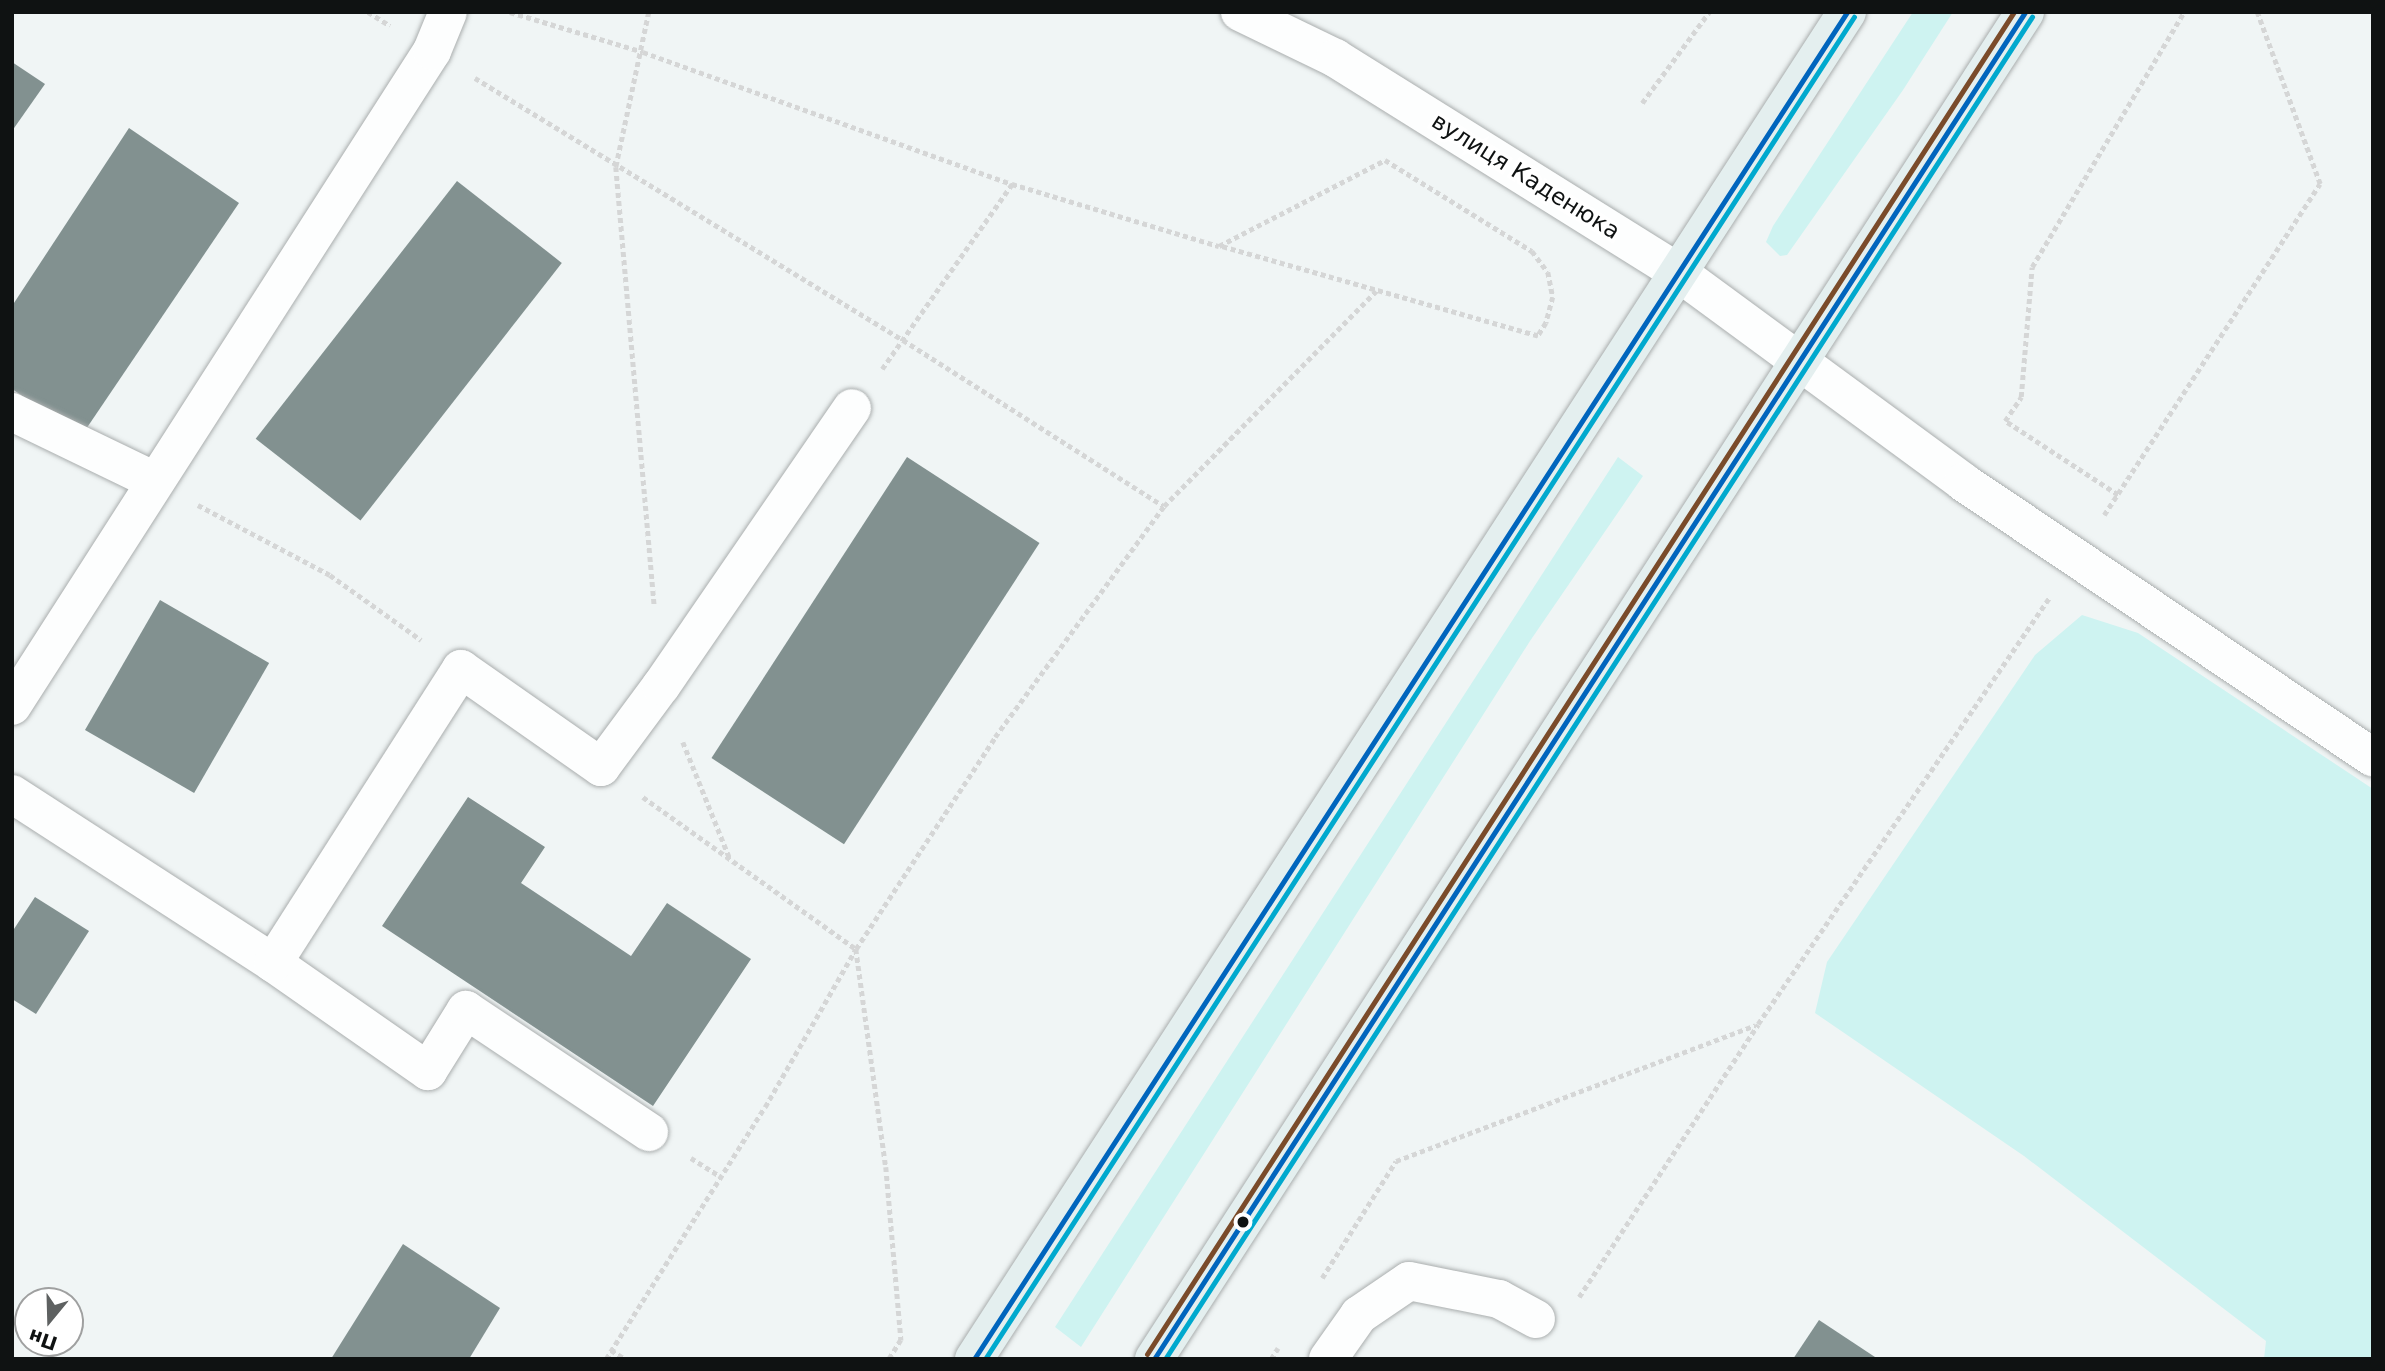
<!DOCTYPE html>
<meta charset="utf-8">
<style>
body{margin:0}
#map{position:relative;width:2385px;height:1371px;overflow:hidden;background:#f0f5f5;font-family:"DejaVu Sans",sans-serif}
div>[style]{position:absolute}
.green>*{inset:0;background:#cef3f1}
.building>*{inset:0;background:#829190;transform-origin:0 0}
.path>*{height:4.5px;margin-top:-2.25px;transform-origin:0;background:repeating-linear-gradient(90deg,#d5d6d6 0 5px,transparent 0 8.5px)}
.roads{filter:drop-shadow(0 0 2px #aaaeae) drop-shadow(0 0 2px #aaaeae)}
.minor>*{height:38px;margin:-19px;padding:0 19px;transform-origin:19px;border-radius:19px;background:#fdfefe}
.major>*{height:38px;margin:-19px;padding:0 19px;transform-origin:19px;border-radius:19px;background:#e4efef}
.bus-1>*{height:5px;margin:-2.5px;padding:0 2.5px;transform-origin:2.5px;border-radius:2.5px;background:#0065bd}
.bus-2>*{height:5px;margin:-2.5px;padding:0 2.5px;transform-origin:2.5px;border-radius:2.5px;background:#00a9ce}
.bus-3>*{height:5px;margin:-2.5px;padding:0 2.5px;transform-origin:2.5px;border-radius:2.5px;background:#7a4b2a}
.dots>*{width:19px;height:19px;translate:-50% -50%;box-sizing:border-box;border:4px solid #fff;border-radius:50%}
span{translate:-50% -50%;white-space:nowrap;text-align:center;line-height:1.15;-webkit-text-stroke:7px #fff;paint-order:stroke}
.street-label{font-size:23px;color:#0f1212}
.frame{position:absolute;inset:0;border:14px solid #0f1212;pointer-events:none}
.north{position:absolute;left:14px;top:1287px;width:70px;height:70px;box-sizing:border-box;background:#fff;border:2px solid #9fa0a0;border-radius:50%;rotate:199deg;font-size:19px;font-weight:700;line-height:28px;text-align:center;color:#0f1212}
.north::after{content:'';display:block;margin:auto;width:24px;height:32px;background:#5e6161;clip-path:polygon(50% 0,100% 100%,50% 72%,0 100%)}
</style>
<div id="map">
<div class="green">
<i style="clip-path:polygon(1913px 12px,1953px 12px,1903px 90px,1787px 255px,1780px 256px,1766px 242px,1773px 226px)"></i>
<i style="clip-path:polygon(1618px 457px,1643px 476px,1530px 641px,1081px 1347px,1055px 1327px)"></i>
<i style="clip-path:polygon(2082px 615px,2138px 633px,2373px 789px,2373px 1359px,2264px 1359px,2266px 1341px,2024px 1156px,1815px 1013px,1827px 962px,2035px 655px)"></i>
</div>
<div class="building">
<i style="clip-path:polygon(12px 62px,45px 84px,12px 131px)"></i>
<i style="clip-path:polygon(129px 128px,239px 203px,82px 435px,12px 389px,12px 306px)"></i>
<i style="left:457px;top:181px;width:133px;height:327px;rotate:38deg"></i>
<i style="left:907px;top:457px;width:158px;height:359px;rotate:33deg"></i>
<i style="left:160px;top:600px;width:126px;height:150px;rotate:30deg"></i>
<i style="clip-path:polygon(468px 797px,545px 847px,521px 883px,631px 956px,667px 903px,751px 959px,653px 1106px,382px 926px)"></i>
<i style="clip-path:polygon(35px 897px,89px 931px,36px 1014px,12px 999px,12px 932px)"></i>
<i style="clip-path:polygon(403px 1244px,500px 1308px,469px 1359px,331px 1359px)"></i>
<i style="clip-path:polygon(1819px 1320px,1878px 1359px,1793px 1359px)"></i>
</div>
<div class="path">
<i style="left:368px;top:12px;width:26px;rotate:32deg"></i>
<i style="left:510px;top:12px;width:139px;rotate:16.7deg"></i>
<i style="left:643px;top:52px;width:392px;rotate:19.7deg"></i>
<i style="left:1012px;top:184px;width:216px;rotate:16.7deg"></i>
<i style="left:1219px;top:246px;width:187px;rotate:-27.4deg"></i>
<i style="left:1385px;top:160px;width:173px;rotate:31.8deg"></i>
<i style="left:1532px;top:251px;width:26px;rotate:53deg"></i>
<i style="left:1548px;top:272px;width:25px;rotate:79deg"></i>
<i style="left:1553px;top:297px;width:27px;rotate:105deg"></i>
<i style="left:1546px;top:323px;width:15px;rotate:122deg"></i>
<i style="left:1538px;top:336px;width:331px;rotate:-164.2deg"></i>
<i style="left:649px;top:12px;width:158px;rotate:102deg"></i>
<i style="left:616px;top:167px;width:440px;rotate:85deg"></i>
<i style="left:475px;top:78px;width:502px;rotate:31.47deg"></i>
<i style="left:903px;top:340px;width:309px;rotate:32.5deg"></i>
<i style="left:1642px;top:103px;width:113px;rotate:-53.6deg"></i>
<i style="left:882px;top:369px;width:226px;rotate:-54.9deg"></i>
<i style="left:2118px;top:495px;width:135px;rotate:-146.8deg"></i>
<i style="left:2005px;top:421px;width:29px;rotate:-56deg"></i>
<i style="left:2021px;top:397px;width:130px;rotate:-85.2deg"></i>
<i style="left:2032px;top:267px;width:297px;rotate:-59.2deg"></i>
<i style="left:198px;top:505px;width:149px;rotate:27.9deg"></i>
<i style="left:330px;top:575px;width:112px;rotate:35.5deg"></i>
<i style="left:2104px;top:515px;width:395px;rotate:-56.9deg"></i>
<i style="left:2320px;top:184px;width:183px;rotate:-110.1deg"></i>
<i style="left:683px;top:742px;width:126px;rotate:68.1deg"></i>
<i style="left:643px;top:797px;width:262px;rotate:35.5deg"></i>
<i style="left:856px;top:949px;width:220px;rotate:82.2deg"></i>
<i style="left:886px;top:1167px;width:174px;rotate:85deg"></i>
<i style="left:901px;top:1340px;width:22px;rotate:122deg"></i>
<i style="left:691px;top:1158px;width:36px;rotate:32deg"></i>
<i style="left:1322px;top:1278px;width:138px;rotate:-57.7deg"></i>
<i style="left:1396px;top:1161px;width:384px;rotate:-20.7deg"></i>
<i style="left:1579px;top:1297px;width:326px;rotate:-56.7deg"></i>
<i style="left:1758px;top:1024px;width:516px;rotate:-55.66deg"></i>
<i style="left:611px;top:1350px;width:17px;rotate:33deg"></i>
<i style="left:606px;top:1359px;width:298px;rotate:-57.8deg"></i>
<i style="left:765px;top:1107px;width:182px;rotate:-60.1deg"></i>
<i style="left:856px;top:949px;width:254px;rotate:-56.7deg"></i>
<i style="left:995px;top:737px;width:286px;rotate:-53.8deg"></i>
<i style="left:1164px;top:506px;width:302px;rotate:-45.4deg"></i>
<i style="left:1271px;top:1359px;width:13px;rotate:-58deg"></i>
</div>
<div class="roads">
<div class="minor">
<i style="left:1240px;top:12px;width:106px;rotate:25.8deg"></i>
<i style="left:1335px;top:58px;width:406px;rotate:32deg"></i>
<i style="left:1679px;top:273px;width:353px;rotate:36.3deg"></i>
<i style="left:1963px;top:482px;width:494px;rotate:33.9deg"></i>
<i style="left:12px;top:412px;width:159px;rotate:25.8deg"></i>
<i style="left:12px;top:706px;width:778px;rotate:-57.33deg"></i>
<i style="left:432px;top:51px;width:42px;rotate:-67.7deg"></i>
<i style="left:12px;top:794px;width:311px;rotate:32.9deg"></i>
<i style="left:273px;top:963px;width:189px;rotate:34.9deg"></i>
<i style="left:428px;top:1071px;width:72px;rotate:-58.1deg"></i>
<i style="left:466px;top:1010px;width:220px;rotate:33.7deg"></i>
<i style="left:273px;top:963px;width:349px;rotate:-57.4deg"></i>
<i style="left:461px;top:669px;width:171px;rotate:35deg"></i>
<i style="left:601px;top:767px;width:101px;rotate:-53.5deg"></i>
<i style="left:661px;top:686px;width:337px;rotate:-55.5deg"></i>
<i style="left:1328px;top:1359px;width:54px;rotate:-54.8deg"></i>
<i style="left:1359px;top:1315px;width:60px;rotate:-34.2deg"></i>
<i style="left:1409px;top:1281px;width:92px;rotate:11.3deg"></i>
<i style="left:1499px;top:1299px;width:42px;rotate:28.4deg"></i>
</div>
<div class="major">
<i style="left:974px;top:1359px;width:1605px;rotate:-57.05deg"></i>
<i style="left:1154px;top:1359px;width:1604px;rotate:-57.11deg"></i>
</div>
</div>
<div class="bus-1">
<i style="left:974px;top:1359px;width:1605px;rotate:-57.05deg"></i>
<i style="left:1154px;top:1359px;width:1604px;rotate:-57.11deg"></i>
</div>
<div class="bus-2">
<i style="left:985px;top:1359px;width:1599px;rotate:-57.08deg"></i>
<i style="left:1165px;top:1359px;width:1598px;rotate:-57.14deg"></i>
</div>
<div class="bus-3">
<i style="left:1147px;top:1354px;width:1598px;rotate:-57.14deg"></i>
</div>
<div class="dots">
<i style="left:1243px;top:1222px;background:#0f1212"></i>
</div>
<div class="street-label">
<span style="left:1526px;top:176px;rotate:32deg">вулиця Каденюка</span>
</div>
<div class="frame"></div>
<div class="north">Пн</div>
</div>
